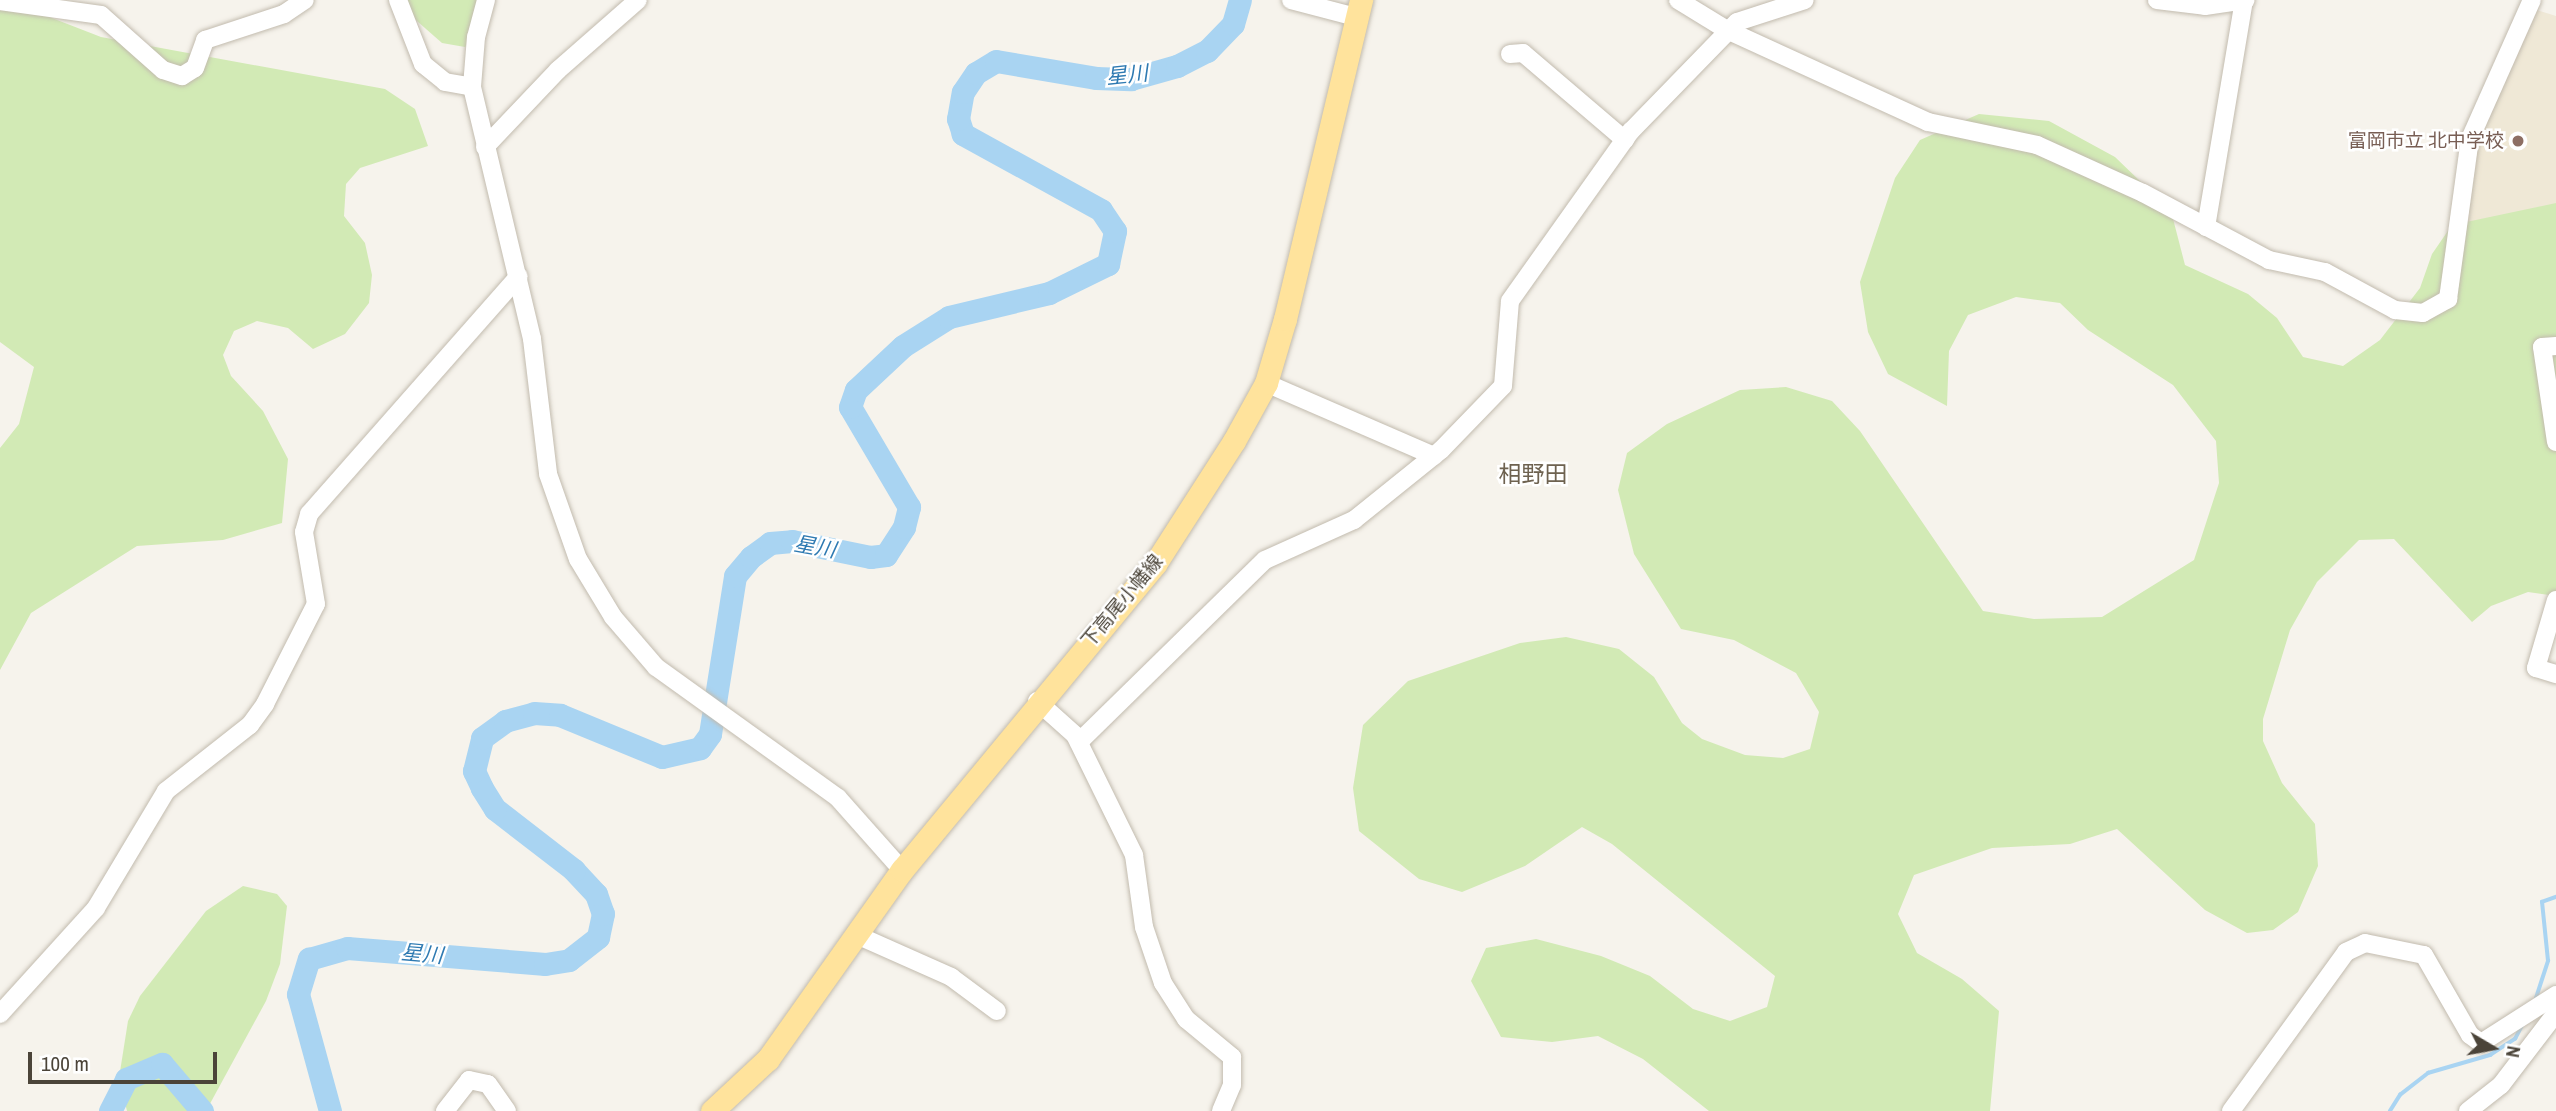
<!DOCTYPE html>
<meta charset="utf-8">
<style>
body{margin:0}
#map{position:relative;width:2556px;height:1111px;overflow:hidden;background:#f6f3ec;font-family:"Archivo Narrow","Noto Sans JP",sans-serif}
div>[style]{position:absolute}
.education>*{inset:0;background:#efe8d6}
.green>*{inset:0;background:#d2eab5}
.stream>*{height:3.5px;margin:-1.75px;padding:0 1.75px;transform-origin:1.75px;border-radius:1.75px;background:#a9d4f2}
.river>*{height:23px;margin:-11.5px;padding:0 11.5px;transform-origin:11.5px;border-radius:11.5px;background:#a9d4f2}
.roads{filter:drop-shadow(0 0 2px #c2bbae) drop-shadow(0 0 2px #c2bbae)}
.minor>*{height:18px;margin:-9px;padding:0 9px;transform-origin:9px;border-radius:9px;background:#fff}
.major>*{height:23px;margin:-11.5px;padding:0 11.5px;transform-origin:11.5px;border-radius:11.5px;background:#ffe39c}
.dots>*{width:19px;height:19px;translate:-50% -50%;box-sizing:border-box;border:4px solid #fff;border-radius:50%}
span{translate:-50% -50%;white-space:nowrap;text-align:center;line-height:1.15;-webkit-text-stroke:5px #fff;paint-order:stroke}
.education-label{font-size:19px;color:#785e54}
.right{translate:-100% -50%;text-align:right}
.street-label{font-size:19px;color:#4b4439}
.water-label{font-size:21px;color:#2e7ab2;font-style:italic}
.quarter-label{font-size:23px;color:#6e6250}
.north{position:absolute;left:2458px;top:1013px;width:70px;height:70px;-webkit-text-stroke:5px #fff;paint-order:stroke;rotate:100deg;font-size:19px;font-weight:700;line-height:28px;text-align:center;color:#4b4439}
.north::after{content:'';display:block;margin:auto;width:24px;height:32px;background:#4b4439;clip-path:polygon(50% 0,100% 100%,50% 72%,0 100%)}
.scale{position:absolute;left:28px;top:1052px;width:189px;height:32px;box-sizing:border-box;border:4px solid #4b4439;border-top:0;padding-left:9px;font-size:21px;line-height:24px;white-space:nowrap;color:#4b4439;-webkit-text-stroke:5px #fff;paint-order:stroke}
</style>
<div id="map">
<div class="education">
<i style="clip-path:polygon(2520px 5px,2556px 16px,2556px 272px,2460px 258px,2472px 170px)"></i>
</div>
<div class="green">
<i style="clip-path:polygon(0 0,39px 0,52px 18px,101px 37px,385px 89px,415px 109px,428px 146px,360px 168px,346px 184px,344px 216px,365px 243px,372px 275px,369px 303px,345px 334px,313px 349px,288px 328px,257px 321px,234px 331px,223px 355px,231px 376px,263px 411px,288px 459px,282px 523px,223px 540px,137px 546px,31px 613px,0 670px,0 448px,19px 424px,34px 367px,0 342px)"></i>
<i style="clip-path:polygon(393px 0,493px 0,485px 30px,465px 47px,442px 43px)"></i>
<i style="clip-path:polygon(1979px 114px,2049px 121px,2115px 157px,2171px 211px,2185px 265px,2248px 294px,2277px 318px,2303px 357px,2343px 366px,2380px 340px,2420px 288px,2432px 254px,2452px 225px,2556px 203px,2556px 596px,2528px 592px,2491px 606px,2472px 622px,2394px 539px,2359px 540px,2317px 582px,2290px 630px,2263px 719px,2263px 741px,2282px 783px,2315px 824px,2318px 866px,2298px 912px,2273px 930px,2247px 933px,2205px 910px,2117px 829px,2070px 844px,1992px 848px,1914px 875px,1898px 914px,1917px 953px,1962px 979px,1999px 1011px,1990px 1111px,1709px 1111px,1643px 1059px,1598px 1036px,1552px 1042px,1501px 1037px,1471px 981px,1486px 948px,1536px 939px,1601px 956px,1650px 976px,1693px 1009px,1730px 1021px,1767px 1007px,1775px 976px,1612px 844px,1582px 827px,1525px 866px,1462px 892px,1419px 879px,1359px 831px,1353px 788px,1363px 725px,1408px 681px,1520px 643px,1566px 637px,1619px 649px,1654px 677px,1682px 723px,1702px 739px,1745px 755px,1783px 758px,1810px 749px,1819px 712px,1796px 673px,1734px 640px,1681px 629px,1634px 554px,1618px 490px,1627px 453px,1667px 424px,1740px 390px,1786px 387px,1832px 401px,1860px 431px,1983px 611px,2034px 619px,2102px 617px,2194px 560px,2219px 483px,2216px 441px,2173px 385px,2088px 330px,2060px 303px,2016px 297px,1968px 315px,1949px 351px,1947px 406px,1888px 374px,1868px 332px,1860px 282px,1895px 178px,1920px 140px)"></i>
<i style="clip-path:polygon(243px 886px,277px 894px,287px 906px,280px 964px,266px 1001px,206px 1111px,127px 1111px,119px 1078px,128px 1021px,140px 996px,206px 911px)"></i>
</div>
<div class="stream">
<i style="left:2536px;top:998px;width:39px;rotate:-72deg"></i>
<i style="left:2548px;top:961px;width:59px;rotate:-95.8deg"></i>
<i style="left:2542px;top:902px;width:15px;rotate:-20deg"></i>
<i style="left:2390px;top:1111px;width:19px;rotate:-58deg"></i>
<i style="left:2400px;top:1095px;width:36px;rotate:-38deg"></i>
<i style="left:2428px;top:1073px;width:65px;rotate:-16.2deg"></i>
<i style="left:2490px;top:1055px;width:30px;rotate:-33deg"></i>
<i style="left:2515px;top:1039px;width:17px;rotate:-62deg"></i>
</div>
<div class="river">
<i style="left:110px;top:1111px;width:36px;rotate:-63deg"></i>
<i style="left:126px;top:1079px;width:39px;rotate:-23deg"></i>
<i style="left:162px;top:1064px;width:62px;rotate:49.6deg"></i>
<i style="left:330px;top:1111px;width:121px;rotate:-105.3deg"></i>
<i style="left:298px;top:994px;width:37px;rotate:-73deg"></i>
<i style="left:309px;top:959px;width:40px;rotate:-16deg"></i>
<i style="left:347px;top:948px;width:199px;rotate:4.6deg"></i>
<i style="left:545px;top:964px;width:24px;rotate:-9deg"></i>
<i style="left:569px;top:960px;width:37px;rotate:-38deg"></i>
<i style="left:598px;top:937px;width:24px;rotate:-78deg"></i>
<i style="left:603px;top:914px;width:21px;rotate:-109deg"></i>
<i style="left:596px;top:894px;width:33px;rotate:-133deg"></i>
<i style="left:574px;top:870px;width:100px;rotate:-142.3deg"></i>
<i style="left:495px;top:809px;width:25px;rotate:-122deg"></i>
<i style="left:482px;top:788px;width:19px;rotate:-115deg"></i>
<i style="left:474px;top:771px;width:34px;rotate:-76deg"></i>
<i style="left:482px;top:738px;width:29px;rotate:-36deg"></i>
<i style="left:505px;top:721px;width:30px;rotate:-15deg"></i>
<i style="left:534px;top:713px;width:26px;rotate:4deg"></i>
<i style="left:560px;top:715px;width:110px;rotate:22.4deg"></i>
<i style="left:662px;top:757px;width:39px;rotate:-13deg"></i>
<i style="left:700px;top:748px;width:17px;rotate:-54deg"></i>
<i style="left:710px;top:734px;width:160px;rotate:-81deg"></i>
<i style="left:735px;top:576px;width:25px;rotate:-50deg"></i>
<i style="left:751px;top:557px;width:24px;rotate:-36deg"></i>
<i style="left:770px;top:543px;width:22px;rotate:-5deg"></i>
<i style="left:792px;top:541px;width:80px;rotate:11.6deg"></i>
<i style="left:870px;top:557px;width:16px;rotate:-7deg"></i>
<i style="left:886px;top:555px;width:33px;rotate:-57deg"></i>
<i style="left:904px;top:527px;width:21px;rotate:-76deg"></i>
<i style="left:909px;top:507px;width:116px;rotate:-120.5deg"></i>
<i style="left:850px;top:407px;width:18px;rotate:-71deg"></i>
<i style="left:856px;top:390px;width:64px;rotate:-43.1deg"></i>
<i style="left:903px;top:346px;width:54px;rotate:-32.2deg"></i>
<i style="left:949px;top:317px;width:103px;rotate:-13.5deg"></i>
<i style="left:1049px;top:293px;width:66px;rotate:-26.2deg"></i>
<i style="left:1108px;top:264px;width:34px;rotate:-78deg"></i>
<i style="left:1115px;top:231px;width:25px;rotate:-124deg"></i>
<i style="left:1101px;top:210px;width:158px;rotate:-151.2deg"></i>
<i style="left:963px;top:134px;width:16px;rotate:-108deg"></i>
<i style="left:958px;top:119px;width:27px;rotate:-80deg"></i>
<i style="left:963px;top:92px;width:23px;rotate:-56deg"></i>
<i style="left:976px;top:73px;width:23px;rotate:-31deg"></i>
<i style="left:996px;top:61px;width:101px;rotate:9.6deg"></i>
<i style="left:1096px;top:78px;width:35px;rotate:2deg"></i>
<i style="left:1131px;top:79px;width:48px;rotate:-15.8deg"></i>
<i style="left:1177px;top:66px;width:34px;rotate:-27deg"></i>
<i style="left:1207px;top:51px;width:37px;rotate:-46deg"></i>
<i style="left:1233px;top:24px;width:25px;rotate:-74deg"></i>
</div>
<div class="roads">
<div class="minor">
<i style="left:398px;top:0;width:69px;rotate:68.7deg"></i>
<i style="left:423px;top:64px;width:28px;rotate:39deg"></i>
<i style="left:445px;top:82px;width:27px;rotate:10deg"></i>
<i style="left:486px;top:0;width:38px;rotate:105deg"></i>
<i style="left:476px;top:37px;width:50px;rotate:94.6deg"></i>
<i style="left:472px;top:87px;width:259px;rotate:76.6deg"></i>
<i style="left:532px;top:339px;width:136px;rotate:83.2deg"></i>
<i style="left:548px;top:474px;width:90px;rotate:70.6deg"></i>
<i style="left:578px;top:559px;width:68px;rotate:58.9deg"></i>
<i style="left:613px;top:617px;width:66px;rotate:49.3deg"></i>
<i style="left:656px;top:667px;width:224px;rotate:35.7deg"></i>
<i style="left:838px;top:798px;width:96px;rotate:48.4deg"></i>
<i style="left:1291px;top:0;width:67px;rotate:14.7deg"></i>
<i style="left:1678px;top:0;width:57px;rotate:31.5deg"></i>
<i style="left:1727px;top:30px;width:221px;rotate:24.6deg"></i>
<i style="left:1928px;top:122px;width:111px;rotate:11.9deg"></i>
<i style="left:2037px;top:145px;width:116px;rotate:24.4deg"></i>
<i style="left:2143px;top:193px;width:143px;rotate:28deg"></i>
<i style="left:2269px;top:260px;width:57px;rotate:12.1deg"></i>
<i style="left:2325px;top:272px;width:80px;rotate:28.5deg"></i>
<i style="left:2395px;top:310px;width:28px;rotate:6deg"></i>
<i style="left:2423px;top:313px;width:29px;rotate:-29deg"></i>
<i style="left:2448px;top:299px;width:162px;rotate:-82.2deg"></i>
<i style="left:2470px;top:139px;width:152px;rotate:-66deg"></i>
<i style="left:2157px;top:0;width:48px;rotate:7.1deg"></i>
<i style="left:2205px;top:6px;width:41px;rotate:-8.3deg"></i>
<i style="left:0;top:1px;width:102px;rotate:7.9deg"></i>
<i style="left:101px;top:15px;width:83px;rotate:41.6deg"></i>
<i style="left:163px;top:70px;width:20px;rotate:18deg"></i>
<i style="left:182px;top:76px;width:15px;rotate:-32deg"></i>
<i style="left:195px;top:68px;width:30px;rotate:-70deg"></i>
<i style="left:205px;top:40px;width:83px;rotate:-18.2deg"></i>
<i style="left:284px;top:14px;width:25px;rotate:-34deg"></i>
<i style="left:1510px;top:54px;width:13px;rotate:-4deg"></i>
<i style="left:1523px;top:53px;width:134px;rotate:40.5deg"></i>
<i style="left:485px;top:147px;width:106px;rotate:-46.5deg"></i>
<i style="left:558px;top:70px;width:106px;rotate:-41.2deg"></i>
<i style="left:2206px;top:227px;width:229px;rotate:-80.5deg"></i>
<i style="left:2556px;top:346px;width:14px;rotate:176deg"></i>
<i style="left:2542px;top:347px;width:96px;rotate:81.6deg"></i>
<i style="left:1266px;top:383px;width:183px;rotate:23.5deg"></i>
<i style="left:2556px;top:600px;width:71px;rotate:106.4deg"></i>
<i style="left:2536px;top:668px;width:21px;rotate:17deg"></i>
<i style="left:1037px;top:701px;width:51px;rotate:41.8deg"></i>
<i style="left:1075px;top:735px;width:134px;rotate:63.8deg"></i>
<i style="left:1134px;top:855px;width:73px;rotate:82.1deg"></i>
<i style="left:1144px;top:927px;width:59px;rotate:71.3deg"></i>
<i style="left:1163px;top:983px;width:43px;rotate:57.4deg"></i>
<i style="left:1186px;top:1019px;width:60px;rotate:39.6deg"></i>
<i style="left:1232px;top:1057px;width:28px;rotate:90deg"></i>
<i style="left:1232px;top:1085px;width:28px;rotate:113deg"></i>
<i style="left:1079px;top:742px;width:260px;rotate:-44.4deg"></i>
<i style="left:1265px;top:560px;width:98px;rotate:-24.2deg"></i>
<i style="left:1354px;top:520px;width:112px;rotate:-38.8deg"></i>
<i style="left:1441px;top:450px;width:89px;rotate:-45.9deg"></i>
<i style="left:1503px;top:386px;width:85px;rotate:-85.3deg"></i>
<i style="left:1510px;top:301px;width:209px;rotate:-54.6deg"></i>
<i style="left:1631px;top:131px;width:152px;rotate:-45.8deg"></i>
<i style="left:1737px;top:22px;width:71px;rotate:-17.9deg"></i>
<i style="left:859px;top:936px;width:101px;rotate:24deg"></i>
<i style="left:951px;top:977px;width:57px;rotate:36.5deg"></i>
<i style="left:0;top:1014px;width:143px;rotate:-47.8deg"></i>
<i style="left:96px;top:908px;width:136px;rotate:-59.1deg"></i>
<i style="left:166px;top:791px;width:107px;rotate:-38.2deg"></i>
<i style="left:250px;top:725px;width:26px;rotate:-54deg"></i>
<i style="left:265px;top:704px;width:112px;rotate:-63deg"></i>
<i style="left:316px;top:604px;width:73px;rotate:-99.5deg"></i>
<i style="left:304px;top:532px;width:19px;rotate:-74deg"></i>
<i style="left:309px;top:514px;width:317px;rotate:-48.6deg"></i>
<i style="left:445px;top:1111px;width:39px;rotate:-52deg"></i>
<i style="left:469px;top:1080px;width:19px;rotate:12deg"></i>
<i style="left:488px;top:1084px;width:33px;rotate:55deg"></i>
<i style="left:2231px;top:1111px;width:196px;rotate:-54.1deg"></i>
<i style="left:2346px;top:952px;width:21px;rotate:-25deg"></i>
<i style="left:2365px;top:943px;width:60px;rotate:11.5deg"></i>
<i style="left:2424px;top:955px;width:92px;rotate:60.1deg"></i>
<i style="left:2470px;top:1035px;width:14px;rotate:36deg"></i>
<i style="left:2481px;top:1043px;width:89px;rotate:-32.6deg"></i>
<i style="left:2468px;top:1111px;width:42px;rotate:-38.2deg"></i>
<i style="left:2501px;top:1085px;width:91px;rotate:-52.6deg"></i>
</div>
<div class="major">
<i style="left:712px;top:1111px;width:76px;rotate:-42.9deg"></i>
<i style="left:768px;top:1059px;width:232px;rotate:-54.7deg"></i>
<i style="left:902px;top:870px;width:397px;rotate:-50.4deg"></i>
<i style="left:1155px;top:564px;width:146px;rotate:-57.3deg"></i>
<i style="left:1234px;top:441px;width:66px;rotate:-61.1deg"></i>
<i style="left:1266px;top:383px;width:67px;rotate:-73.5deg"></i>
<i style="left:1285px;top:319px;width:328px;rotate:-76.6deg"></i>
</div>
</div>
<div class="dots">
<i style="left:2518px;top:141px;background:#8d6e63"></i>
</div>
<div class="education-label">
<span class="right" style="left:2504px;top:141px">富岡市立 北中学校</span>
</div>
<div class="street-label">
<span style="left:1122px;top:601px;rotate:-50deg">下高尾小幡線</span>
</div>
<div class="water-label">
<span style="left:1127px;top:75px;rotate:-6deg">星川</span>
<span style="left:815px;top:547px;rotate:10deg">星川</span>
<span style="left:422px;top:954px;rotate:5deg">星川</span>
</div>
<div class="quarter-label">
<span style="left:1533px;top:474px">相野田</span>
</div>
<div class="north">N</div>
<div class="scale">100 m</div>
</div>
